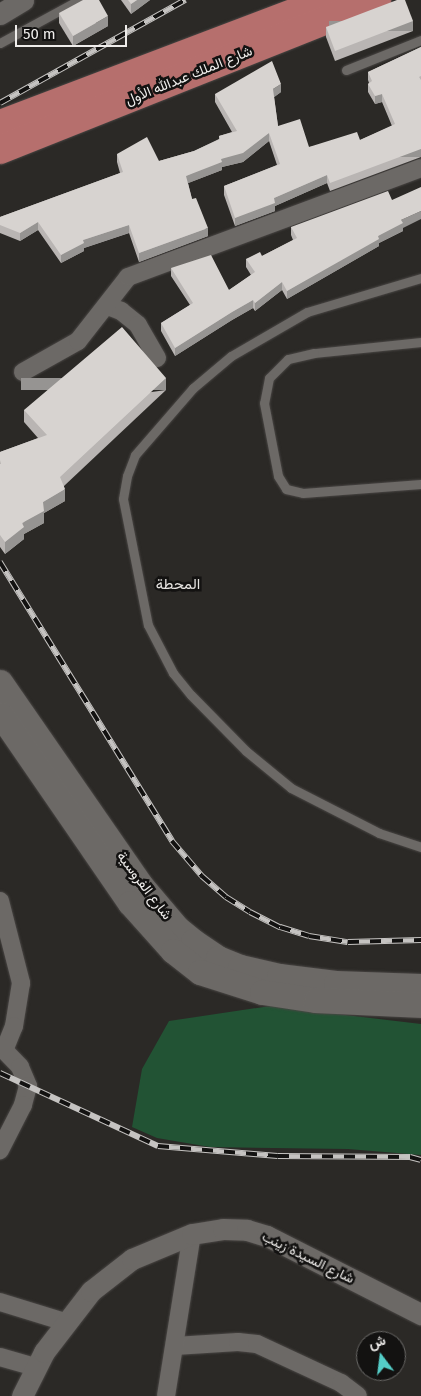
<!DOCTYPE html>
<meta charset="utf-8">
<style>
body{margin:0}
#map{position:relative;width:421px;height:1396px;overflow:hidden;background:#2b2926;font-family:"Fira Sans",Vazirmatn,sans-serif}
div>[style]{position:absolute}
.green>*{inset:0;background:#225334}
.roads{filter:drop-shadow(0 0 1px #494644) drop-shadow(0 0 1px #494644)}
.service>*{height:9px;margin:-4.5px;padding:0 4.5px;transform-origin:4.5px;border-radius:4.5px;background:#6c6966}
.minor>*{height:18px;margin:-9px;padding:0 9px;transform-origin:9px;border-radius:9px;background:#6c6966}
.tertiary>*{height:21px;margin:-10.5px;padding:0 10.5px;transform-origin:10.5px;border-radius:10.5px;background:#6c6966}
.secondary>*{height:25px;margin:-12.5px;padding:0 12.5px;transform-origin:12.5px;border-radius:12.5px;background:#6c6966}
.primary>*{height:28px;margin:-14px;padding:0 14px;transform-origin:14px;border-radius:14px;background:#b66f6d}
.rail>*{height:5.5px;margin-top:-2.75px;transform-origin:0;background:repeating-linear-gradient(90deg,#131211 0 11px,#c5c3c1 0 22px);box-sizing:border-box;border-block:1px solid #c5c3c1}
.wall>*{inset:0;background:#b9b5b3}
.shaded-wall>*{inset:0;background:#969492;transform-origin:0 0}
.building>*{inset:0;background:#d7d3d0}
span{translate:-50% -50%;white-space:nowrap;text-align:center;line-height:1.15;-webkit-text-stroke:5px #131211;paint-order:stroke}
.street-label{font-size:14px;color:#efedeb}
.neighbourhood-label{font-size:15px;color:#e6e3e0}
.north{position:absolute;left:356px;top:1331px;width:50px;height:50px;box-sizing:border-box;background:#131211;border:1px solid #6b6a68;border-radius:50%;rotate:345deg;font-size:14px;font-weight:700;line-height:20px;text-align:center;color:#efedeb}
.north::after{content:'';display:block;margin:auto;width:18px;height:22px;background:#54cdc7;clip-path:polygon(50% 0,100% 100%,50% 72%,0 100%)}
.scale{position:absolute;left:15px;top:25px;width:112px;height:22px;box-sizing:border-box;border:2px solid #efedeb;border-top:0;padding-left:6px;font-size:15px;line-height:18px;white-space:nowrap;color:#efedeb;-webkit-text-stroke:4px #131211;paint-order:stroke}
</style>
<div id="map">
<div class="green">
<i style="clip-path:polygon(270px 1006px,421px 1024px,421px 1155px,348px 1149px,210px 1147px,157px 1138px,132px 1127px,142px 1069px,169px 1021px)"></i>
</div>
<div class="roads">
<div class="service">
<i style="left:0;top:43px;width:90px;rotate:-28.6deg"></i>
<i style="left:346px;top:70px;width:81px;rotate:-21.8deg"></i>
<i style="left:421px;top:278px;width:119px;rotate:163.4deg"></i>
<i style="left:307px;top:312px;width:88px;rotate:149.9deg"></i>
<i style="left:231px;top:356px;width:50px;rotate:139.9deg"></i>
<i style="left:193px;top:388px;width:89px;rotate:130.9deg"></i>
<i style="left:135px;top:455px;width:22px;rotate:111deg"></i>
<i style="left:127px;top:476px;width:23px;rotate:100deg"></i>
<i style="left:123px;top:499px;width:128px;rotate:78.8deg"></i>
<i style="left:148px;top:625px;width:54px;rotate:62.5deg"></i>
<i style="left:173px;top:673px;width:28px;rotate:51deg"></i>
<i style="left:191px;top:695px;width:78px;rotate:45.5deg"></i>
<i style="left:246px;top:751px;width:58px;rotate:39.4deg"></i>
<i style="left:291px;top:788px;width:99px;rotate:27.1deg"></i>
<i style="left:379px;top:833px;width:44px;rotate:18.4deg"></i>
<i style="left:421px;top:342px;width:108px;rotate:174.1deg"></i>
<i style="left:314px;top:353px;width:27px;rotate:167deg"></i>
<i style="left:288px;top:359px;width:27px;rotate:135deg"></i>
<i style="left:269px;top:378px;width:25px;rotate:101deg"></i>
<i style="left:264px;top:403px;width:74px;rotate:79.1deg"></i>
<i style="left:278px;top:476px;width:15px;rotate:58deg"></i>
<i style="left:286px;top:489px;width:17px;rotate:13deg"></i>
<i style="left:303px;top:493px;width:118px;rotate:-4.4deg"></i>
</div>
<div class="minor">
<i style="left:108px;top:306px;width:14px;rotate:21deg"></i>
<i style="left:121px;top:311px;width:22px;rotate:39deg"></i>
<i style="left:138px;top:325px;width:38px;rotate:60deg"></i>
<i style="left:23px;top:372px;width:63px;rotate:-29.4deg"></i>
<i style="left:78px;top:341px;width:81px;rotate:-52deg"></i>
<i style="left:128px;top:277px;width:313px;rotate:-20.4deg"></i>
<i style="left:0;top:901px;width:85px;rotate:75.6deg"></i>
<i style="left:21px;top:983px;width:44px;rotate:99.2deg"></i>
<i style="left:14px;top:1026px;width:24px;rotate:112deg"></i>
<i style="left:0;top:1046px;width:29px;rotate:46deg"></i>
<i style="left:20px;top:1067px;width:21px;rotate:67deg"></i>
<i style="left:28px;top:1086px;width:20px;rotate:105deg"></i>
<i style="left:23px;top:1105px;width:51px;rotate:117.1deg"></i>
<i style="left:0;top:1302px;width:68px;rotate:17.1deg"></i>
<i style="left:175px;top:1346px;width:63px;rotate:-3.6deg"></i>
<i style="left:238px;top:1342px;width:19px;rotate:6deg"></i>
<i style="left:257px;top:1344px;width:93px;rotate:24.9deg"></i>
<i style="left:341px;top:1383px;width:21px;rotate:37deg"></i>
<i style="left:0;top:1357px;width:36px;rotate:16deg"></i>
<i style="left:166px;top:1396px;width:164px;rotate:-80.9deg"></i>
</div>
<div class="tertiary">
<i style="left:0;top:14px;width:27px;rotate:-31deg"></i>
<i style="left:22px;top:1396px;width:49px;rotate:-63.4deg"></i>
<i style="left:44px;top:1352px;width:77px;rotate:-52.4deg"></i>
<i style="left:91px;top:1291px;width:52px;rotate:-38deg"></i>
<i style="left:132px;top:1259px;width:65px;rotate:-22.6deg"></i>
<i style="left:192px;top:1234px;width:31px;rotate:-9deg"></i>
<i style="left:223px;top:1229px;width:24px;rotate:2deg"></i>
<i style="left:247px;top:1230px;width:21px;rotate:17deg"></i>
<i style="left:267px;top:1236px;width:173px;rotate:26.9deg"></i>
</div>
<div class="secondary">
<i style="left:0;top:682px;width:244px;rotate:55.3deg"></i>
<i style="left:139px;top:883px;width:59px;rotate:49.8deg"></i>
<i style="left:177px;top:928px;width:21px;rotate:39deg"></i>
<i style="left:193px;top:941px;width:30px;rotate:34deg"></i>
<i style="left:218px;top:958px;width:24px;rotate:22deg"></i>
<i style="left:240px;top:967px;width:40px;rotate:13deg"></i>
<i style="left:279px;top:976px;width:57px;rotate:7deg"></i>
<i style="left:336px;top:983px;width:85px;rotate:2deg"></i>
<i style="left:0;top:714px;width:229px;rotate:55.5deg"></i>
<i style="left:130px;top:903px;width:64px;rotate:48.1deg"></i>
<i style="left:173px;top:951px;width:34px;rotate:38deg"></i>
<i style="left:200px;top:972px;width:65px;rotate:17.9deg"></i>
<i style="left:262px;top:992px;width:55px;rotate:8.4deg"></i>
<i style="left:316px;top:1000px;width:105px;rotate:2.7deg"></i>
</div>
<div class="primary">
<i style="left:0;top:124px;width:350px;rotate:-20.8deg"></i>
<i style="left:0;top:150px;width:406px;rotate:-21.7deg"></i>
</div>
</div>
<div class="rail">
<i style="left:0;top:103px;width:212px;rotate:-29.1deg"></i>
<i style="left:0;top:562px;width:328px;rotate:58.3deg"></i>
<i style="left:172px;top:841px;width:46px;rotate:49.4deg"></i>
<i style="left:202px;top:876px;width:32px;rotate:41deg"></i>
<i style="left:226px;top:897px;width:28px;rotate:32deg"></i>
<i style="left:250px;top:912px;width:34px;rotate:27deg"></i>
<i style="left:280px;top:927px;width:30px;rotate:17deg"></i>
<i style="left:309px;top:936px;width:39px;rotate:9deg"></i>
<i style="left:348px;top:942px;width:73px;rotate:-1.6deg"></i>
<i style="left:0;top:1073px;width:174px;rotate:24.8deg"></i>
<i style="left:158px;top:1146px;width:120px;rotate:4.8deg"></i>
<i style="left:278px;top:1156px;width:132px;rotate:0.4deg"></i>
<i style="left:410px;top:1157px;width:11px;rotate:15deg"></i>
</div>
<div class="wall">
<i style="clip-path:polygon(121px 0,150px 0,131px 14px)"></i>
<i style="clip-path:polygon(59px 13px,108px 26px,73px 46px,59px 23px)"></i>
<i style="clip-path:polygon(326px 27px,413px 31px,335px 61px,326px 37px)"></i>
<i style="clip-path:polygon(421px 47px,421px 157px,330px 191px,327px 183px,275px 206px,275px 211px,235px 226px,224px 195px,224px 186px,277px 165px,269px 141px,243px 162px,222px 167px,222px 170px,188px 183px,192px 199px,208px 236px,139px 262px,129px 233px,84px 248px,84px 251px,61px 263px,38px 230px,20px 241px,0 233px,0 217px,120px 173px,117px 162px,117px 154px,159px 161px,194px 151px,219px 139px,219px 136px,232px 132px,215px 102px,215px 94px,281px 92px,274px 97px,278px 126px,309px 147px,360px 140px,392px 126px,382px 102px,375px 104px,368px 92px,368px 84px,369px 83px,368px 80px,368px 72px)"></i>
<i style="clip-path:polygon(291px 227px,403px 228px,403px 231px,379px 243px,379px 246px,287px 299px,282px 290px,255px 311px,253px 308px,232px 320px,175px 356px,161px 331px,161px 323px,190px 305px,171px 276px,171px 268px,229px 290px,251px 275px,246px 267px,246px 259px,262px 256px,293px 240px,291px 235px)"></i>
<i style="clip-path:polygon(166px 390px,64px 486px,65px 501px,44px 513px,44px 523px,24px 534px,24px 539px,5px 554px,0 547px,0 452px,38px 438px,24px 422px,24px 410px)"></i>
</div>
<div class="shaded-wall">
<i style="clip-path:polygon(137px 0,150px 0,131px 14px,131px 4px)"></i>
<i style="clip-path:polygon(108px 16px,108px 26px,73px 46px,73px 36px)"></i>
<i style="left:413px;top:21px;width:10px;height:84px;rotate:90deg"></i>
<i style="clip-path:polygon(281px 84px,281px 92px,273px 98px,273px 89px)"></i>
<i style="clip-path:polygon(382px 94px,382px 102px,375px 104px,375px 96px)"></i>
<i style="clip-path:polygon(269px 133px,269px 141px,243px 162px,222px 167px,222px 170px,186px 184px,186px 176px,221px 159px)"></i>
<i style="left:421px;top:149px;width:8px;height:97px;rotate:90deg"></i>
<i style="clip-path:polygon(327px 175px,327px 183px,275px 206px,275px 211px,235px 226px,235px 218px,274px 198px)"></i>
<i style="clip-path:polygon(421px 211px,421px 219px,403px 228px,403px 231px,379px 243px,379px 246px,287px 299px,287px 291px,378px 236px,401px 220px)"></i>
<i style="clip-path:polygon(38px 222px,38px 230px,20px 241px,20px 233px)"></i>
<i style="clip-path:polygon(129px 225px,129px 233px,84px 248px,84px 251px,61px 263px,61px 255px,83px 240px)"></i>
<i style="clip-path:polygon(208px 228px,208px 236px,139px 262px,139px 253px)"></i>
<i style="clip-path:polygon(282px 282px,282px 290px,255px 311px,255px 303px)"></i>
<i style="clip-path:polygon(253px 300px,253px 308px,232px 320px,175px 356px,175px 348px,232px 312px)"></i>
<i style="left:166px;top:378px;width:12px;height:145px;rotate:90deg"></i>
<i style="clip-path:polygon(65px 489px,65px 501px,44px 513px,44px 523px,24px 534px,24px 539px,5px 554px,5px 542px,43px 502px)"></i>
</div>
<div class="building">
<i style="clip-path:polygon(83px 0,99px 0,108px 16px,73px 36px,59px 13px)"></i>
<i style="clip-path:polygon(128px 0,137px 0,131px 4px)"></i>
<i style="clip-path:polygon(397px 0,405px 0,413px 21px,335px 51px,326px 27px)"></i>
<i style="clip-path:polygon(421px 47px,421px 76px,419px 77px,421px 80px,421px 149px,330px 183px,327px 175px,274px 198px,275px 203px,235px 218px,224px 186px,280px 164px,269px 133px,243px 153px,221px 159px,222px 162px,186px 176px,192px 199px,196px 198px,208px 228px,139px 253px,129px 225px,83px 240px,84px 243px,61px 255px,38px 222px,20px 233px,0 225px,0 217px,123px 172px,117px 154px,147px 137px,159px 161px,194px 151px,220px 139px,219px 136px,237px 131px,215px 94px,272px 61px,281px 84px,273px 89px,278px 126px,300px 119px,309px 147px,357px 132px,360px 140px,395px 124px,382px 94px,375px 96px,368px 84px,372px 81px,368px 72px)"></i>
<i style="clip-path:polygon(421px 187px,421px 211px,401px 220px,403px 223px,378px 236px,379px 239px,287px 291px,282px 282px,255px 303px,253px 300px,232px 312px,175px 348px,161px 323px,193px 303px,171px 268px,211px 255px,229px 290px,255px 272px,246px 259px,260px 252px,262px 256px,297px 238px,291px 227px,388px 191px,392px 200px)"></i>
<i style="clip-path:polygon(122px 327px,166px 378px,60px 477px,65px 489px,43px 502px,44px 511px,22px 523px,24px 527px,5px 542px,0 535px,0 464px,1px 464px,0 460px,0 452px,47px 435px,24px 410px)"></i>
</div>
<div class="street-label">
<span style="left:189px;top:76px;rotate:-22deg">شارع الملك عبدالله الأول</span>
<span style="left:144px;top:886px;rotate:53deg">شارع الفروسية</span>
<span style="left:308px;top:1258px;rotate:26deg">شارع السيدة زينب</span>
</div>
<div class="neighbourhood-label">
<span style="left:178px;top:585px">المحطة</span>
</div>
<div class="north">ش</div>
<div class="scale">50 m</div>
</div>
